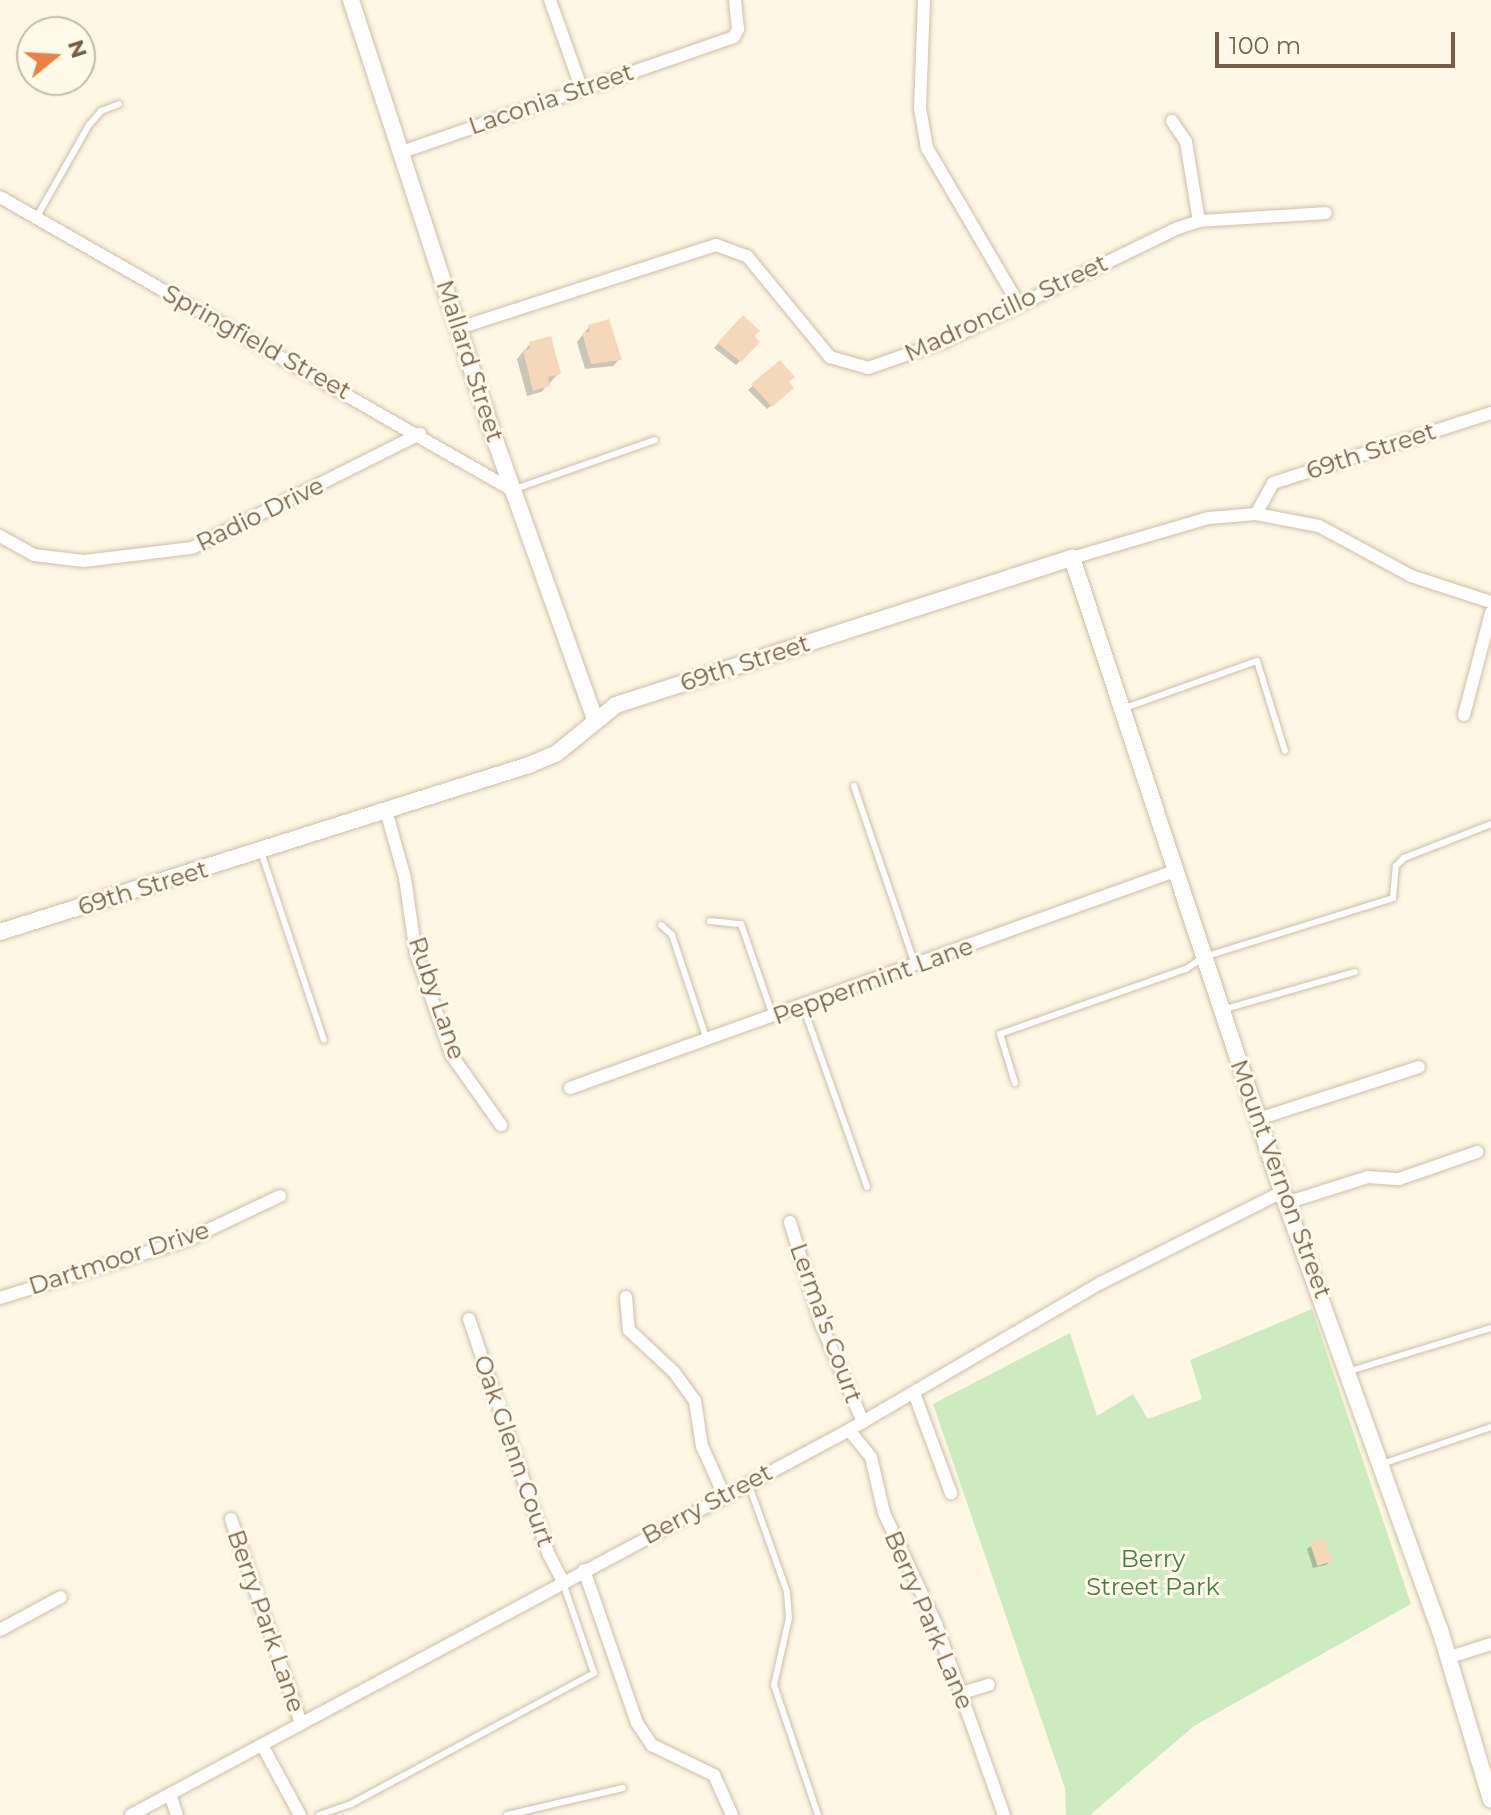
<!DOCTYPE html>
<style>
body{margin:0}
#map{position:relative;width:1491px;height:1815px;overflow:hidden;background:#fdf7e3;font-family:Montserrat,sans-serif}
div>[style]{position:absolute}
.green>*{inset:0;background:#ccecc0}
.shadow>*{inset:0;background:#0003}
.building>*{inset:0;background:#f4d8b9;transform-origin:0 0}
.roads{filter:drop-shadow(0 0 2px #cfbfa9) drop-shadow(0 0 2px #cfbfa9)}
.service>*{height:6px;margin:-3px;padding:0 3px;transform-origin:3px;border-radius:3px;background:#fff}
.minor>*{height:12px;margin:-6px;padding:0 6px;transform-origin:6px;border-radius:6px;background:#fff}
.tertiary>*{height:16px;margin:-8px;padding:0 8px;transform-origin:8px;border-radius:8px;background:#fff}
span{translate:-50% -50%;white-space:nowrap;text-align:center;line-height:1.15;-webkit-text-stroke:6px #fffaea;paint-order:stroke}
.street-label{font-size:24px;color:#775f47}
.park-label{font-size:24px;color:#497d3f}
.north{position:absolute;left:16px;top:16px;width:80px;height:80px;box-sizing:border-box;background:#fffaea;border:2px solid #c9bca9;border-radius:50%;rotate:72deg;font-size:22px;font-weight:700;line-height:32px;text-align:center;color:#775f47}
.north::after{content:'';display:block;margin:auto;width:28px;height:36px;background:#ee7f42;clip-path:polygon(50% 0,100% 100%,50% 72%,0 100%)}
.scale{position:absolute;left:1215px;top:32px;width:240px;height:36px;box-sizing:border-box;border:4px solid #775f47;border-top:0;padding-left:10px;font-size:24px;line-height:28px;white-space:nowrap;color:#775f47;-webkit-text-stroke:6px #fffaea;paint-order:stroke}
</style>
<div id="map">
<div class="green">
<i style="clip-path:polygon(1312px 1309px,1411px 1604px,1194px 1726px,1090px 1815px,1066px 1815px,1065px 1788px,933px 1404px,1070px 1333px,1097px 1416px,1133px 1394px,1148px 1419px,1202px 1399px,1190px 1360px)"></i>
</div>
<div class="shadow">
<i style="clip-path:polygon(743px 317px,758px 342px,736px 365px,714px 348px)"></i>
<i style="clip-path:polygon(608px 321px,619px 360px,613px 366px,585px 369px,577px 342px,589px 327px)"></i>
<i style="clip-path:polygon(530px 344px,559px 373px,541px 392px,527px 396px,517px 359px)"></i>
<i style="clip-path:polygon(780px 363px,791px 388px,767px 409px,748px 390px)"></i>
<i style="clip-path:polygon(1311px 1546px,1330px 1561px,1326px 1565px,1313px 1568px,1307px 1549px)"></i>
</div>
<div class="building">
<i style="clip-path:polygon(743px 315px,760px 331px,754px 336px,760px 342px,741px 362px,717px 343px)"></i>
<i style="clip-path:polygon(609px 319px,622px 360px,591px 364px,582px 333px,590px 331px,588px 325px)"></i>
<i style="clip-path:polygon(551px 336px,561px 374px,548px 377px,550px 386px,533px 391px,523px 350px,530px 349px,529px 342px)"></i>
<i style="clip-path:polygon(780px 360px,795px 377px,789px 382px,794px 388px,772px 407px,751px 384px)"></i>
<i style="left:1325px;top:1538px;width:24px;height:16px;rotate:71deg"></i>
</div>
<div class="roads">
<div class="service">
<i style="left:36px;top:218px;width:107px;rotate:-60.3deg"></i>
<i style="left:89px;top:125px;width:18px;rotate:-49deg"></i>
<i style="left:101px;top:111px;width:19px;rotate:-21deg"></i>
<i style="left:515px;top:489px;width:148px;rotate:-19.3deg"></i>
<i style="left:1125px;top:708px;width:140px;rotate:-19.6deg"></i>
<i style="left:1257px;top:661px;width:94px;rotate:72.7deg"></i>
<i style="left:854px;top:786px;width:188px;rotate:71.1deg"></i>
<i style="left:261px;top:852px;width:198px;rotate:71.5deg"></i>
<i style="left:710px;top:921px;width:31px;rotate:6deg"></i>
<i style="left:741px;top:924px;width:97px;rotate:70.8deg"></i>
<i style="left:661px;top:925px;width:15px;rotate:42deg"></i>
<i style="left:672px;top:935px;width:111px;rotate:71.6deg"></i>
<i style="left:803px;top:1006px;width:192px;rotate:70.5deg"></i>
<i style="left:1225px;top:1009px;width:135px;rotate:-15.9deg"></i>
<i style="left:1015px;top:1083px;width:51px;rotate:-107deg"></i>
<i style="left:1000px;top:1034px;width:197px;rotate:-19.3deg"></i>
<i style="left:1186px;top:969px;width:22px;rotate:-34deg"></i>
<i style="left:1204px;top:957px;width:198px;rotate:-17.3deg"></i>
<i style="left:1393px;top:898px;width:32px;rotate:-85deg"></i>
<i style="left:1396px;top:866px;width:11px;rotate:-45deg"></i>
<i style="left:1404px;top:858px;width:93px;rotate:-21.3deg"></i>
<i style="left:1350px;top:1371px;width:147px;rotate:-17deg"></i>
<i style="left:1382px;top:1464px;width:115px;rotate:-18.7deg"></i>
<i style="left:749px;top:1485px;width:114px;rotate:70.4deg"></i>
<i style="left:787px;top:1592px;width:26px;rotate:86deg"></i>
<i style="left:789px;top:1618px;width:69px;rotate:102.6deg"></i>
<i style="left:774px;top:1685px;width:137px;rotate:71.3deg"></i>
<i style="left:319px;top:1815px;width:34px;rotate:-19deg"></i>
<i style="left:351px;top:1804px;width:276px;rotate:-28.3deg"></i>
<i style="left:594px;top:1673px;width:95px;rotate:-109deg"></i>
<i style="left:507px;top:1815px;width:119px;rotate:-13.1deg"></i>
</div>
<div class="minor">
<i style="left:550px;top:0;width:92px;rotate:70.4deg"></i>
<i style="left:924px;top:0;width:108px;rotate:92.1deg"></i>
<i style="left:920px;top:108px;width:41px;rotate:80.1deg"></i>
<i style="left:927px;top:148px;width:182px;rotate:59.6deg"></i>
<i style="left:1172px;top:121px;width:25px;rotate:56deg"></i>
<i style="left:1186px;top:142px;width:80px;rotate:80.7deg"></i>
<i style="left:402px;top:152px;width:351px;rotate:-19.1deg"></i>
<i style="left:734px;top:37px;width:9px;rotate:-63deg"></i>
<i style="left:738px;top:29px;width:29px;rotate:-96deg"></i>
<i style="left:0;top:197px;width:590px;rotate:29.78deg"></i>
<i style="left:459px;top:328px;width:270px;rotate:-17.9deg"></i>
<i style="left:716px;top:245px;width:33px;rotate:20deg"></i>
<i style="left:747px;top:256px;width:131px;rotate:50.6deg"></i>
<i style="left:830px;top:357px;width:40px;rotate:16deg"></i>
<i style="left:868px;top:368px;width:79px;rotate:-19.1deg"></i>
<i style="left:943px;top:342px;width:261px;rotate:-25.9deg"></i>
<i style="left:1178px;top:228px;width:22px;rotate:-18deg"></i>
<i style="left:1199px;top:221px;width:127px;rotate:-3.6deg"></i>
<i style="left:1256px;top:514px;width:35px;rotate:-61deg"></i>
<i style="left:1273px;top:483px;width:229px;rotate:-17.8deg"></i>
<i style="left:0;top:536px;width:39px;rotate:29deg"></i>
<i style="left:34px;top:555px;width:50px;rotate:6.8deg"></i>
<i style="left:84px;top:561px;width:109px;rotate:-6.9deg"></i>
<i style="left:192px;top:548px;width:255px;rotate:-26.6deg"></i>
<i style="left:1072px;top:558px;width:143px;rotate:-16.3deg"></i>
<i style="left:1209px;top:518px;width:47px;rotate:-4.9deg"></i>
<i style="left:1256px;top:514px;width:64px;rotate:10.8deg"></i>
<i style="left:1319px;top:526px;width:105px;rotate:28.5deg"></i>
<i style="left:1411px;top:576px;width:84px;rotate:18deg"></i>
<i style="left:1464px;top:715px;width:106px;rotate:-75.2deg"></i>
<i style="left:387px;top:814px;width:66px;rotate:74.3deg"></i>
<i style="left:405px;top:878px;width:77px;rotate:81.8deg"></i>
<i style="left:416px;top:954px;width:108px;rotate:70.6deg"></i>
<i style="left:452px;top:1056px;width:85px;rotate:54.6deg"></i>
<i style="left:570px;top:1088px;width:643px;rotate:-19.73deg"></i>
<i style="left:1258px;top:1119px;width:169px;rotate:-17.9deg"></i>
<i style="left:1286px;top:1203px;width:86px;rotate:-17.6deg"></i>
<i style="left:1368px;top:1177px;width:31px;rotate:4deg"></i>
<i style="left:1399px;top:1179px;width:83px;rotate:-19.1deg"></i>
<i style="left:790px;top:1222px;width:107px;rotate:73.1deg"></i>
<i style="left:821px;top:1324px;width:107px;rotate:66.8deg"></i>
<i style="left:626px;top:1297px;width:33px;rotate:85deg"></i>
<i style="left:629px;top:1330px;width:62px;rotate:43deg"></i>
<i style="left:674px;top:1372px;width:36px;rotate:54deg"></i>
<i style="left:695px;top:1401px;width:46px;rotate:81.2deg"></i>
<i style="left:702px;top:1446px;width:54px;rotate:65.8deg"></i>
<i style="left:0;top:1298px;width:196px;rotate:-17.2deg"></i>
<i style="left:187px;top:1240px;width:103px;rotate:-25.3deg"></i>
<i style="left:469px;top:1319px;width:249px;rotate:71.3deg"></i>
<i style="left:549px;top:1555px;width:30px;rotate:62deg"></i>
<i style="left:914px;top:1393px;width:107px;rotate:69.7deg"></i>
<i style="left:849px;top:1430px;width:35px;rotate:51deg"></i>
<i style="left:871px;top:1457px;width:57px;rotate:76.9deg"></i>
<i style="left:884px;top:1513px;width:123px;rotate:64.9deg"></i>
<i style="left:936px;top:1624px;width:203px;rotate:70.4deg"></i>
<i style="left:231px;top:1519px;width:216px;rotate:71.1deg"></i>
<i style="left:584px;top:1570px;width:162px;rotate:70.9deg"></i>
<i style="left:637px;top:1723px;width:27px;rotate:56deg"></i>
<i style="left:652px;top:1745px;width:69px;rotate:25.8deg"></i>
<i style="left:714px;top:1775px;width:44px;rotate:65.8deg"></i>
<i style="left:0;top:1630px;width:69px;rotate:-28.4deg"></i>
<i style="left:1447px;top:1658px;width:46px;rotate:-17.7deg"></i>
<i style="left:962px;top:1693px;width:28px;rotate:-17deg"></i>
<i style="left:262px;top:1745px;width:80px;rotate:61.5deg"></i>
<i style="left:170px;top:1794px;width:22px;rotate:72deg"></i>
<i style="left:131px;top:1815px;width:815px;rotate:-28.2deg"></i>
<i style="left:849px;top:1430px;width:292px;rotate:-30.3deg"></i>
<i style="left:1101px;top:1283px;width:203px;rotate:-26.7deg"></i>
</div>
<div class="tertiary">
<i style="left:351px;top:0;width:463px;rotate:71.9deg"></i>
<i style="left:495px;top:440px;width:297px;rotate:70.3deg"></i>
<i style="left:0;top:932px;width:555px;rotate:-17.52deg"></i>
<i style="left:529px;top:765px;width:30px;rotate:-23deg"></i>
<i style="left:557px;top:753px;width:76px;rotate:-39.1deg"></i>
<i style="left:616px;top:705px;width:479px;rotate:-17.9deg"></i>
<i style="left:1072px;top:558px;width:680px;rotate:71.65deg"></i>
<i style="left:1286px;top:1203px;width:454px;rotate:70.2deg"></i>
<i style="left:1440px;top:1630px;width:177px;rotate:73.3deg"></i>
</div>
</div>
<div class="street-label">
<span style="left:551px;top:99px;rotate:-19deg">Laconia Street</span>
<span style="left:1006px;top:308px;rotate:-25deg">Madroncillo Street</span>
<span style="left:257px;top:342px;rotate:29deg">Springfield Street</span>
<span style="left:470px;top:361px;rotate:72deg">Mallard Street</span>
<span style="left:1371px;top:451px;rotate:-18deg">69th Street</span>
<span style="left:260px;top:514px;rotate:-26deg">Radio Drive</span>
<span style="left:745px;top:663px;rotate:-18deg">69th Street</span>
<span style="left:143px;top:888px;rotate:-17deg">69th Street</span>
<span style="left:873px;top:981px;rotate:-20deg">Peppermint Lane</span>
<span style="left:437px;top:998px;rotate:71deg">Ruby Lane</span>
<span style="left:1281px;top:1179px;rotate:70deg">Mount Vernon Street</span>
<span style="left:119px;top:1258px;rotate:-18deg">Dartmoor Drive</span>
<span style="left:826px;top:1323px;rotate:70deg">Lerma's Court</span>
<span style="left:514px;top:1451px;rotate:71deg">Oak Glenn Court</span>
<span style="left:707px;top:1504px;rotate:-28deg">Berry Street</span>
<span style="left:929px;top:1620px;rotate:67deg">Berry Park Lane</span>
<span style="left:266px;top:1621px;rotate:71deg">Berry Park Lane</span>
</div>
<div class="park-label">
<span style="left:1153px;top:1573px">Berry<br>Street Park</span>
</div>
<div class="north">N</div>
<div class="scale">100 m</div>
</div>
